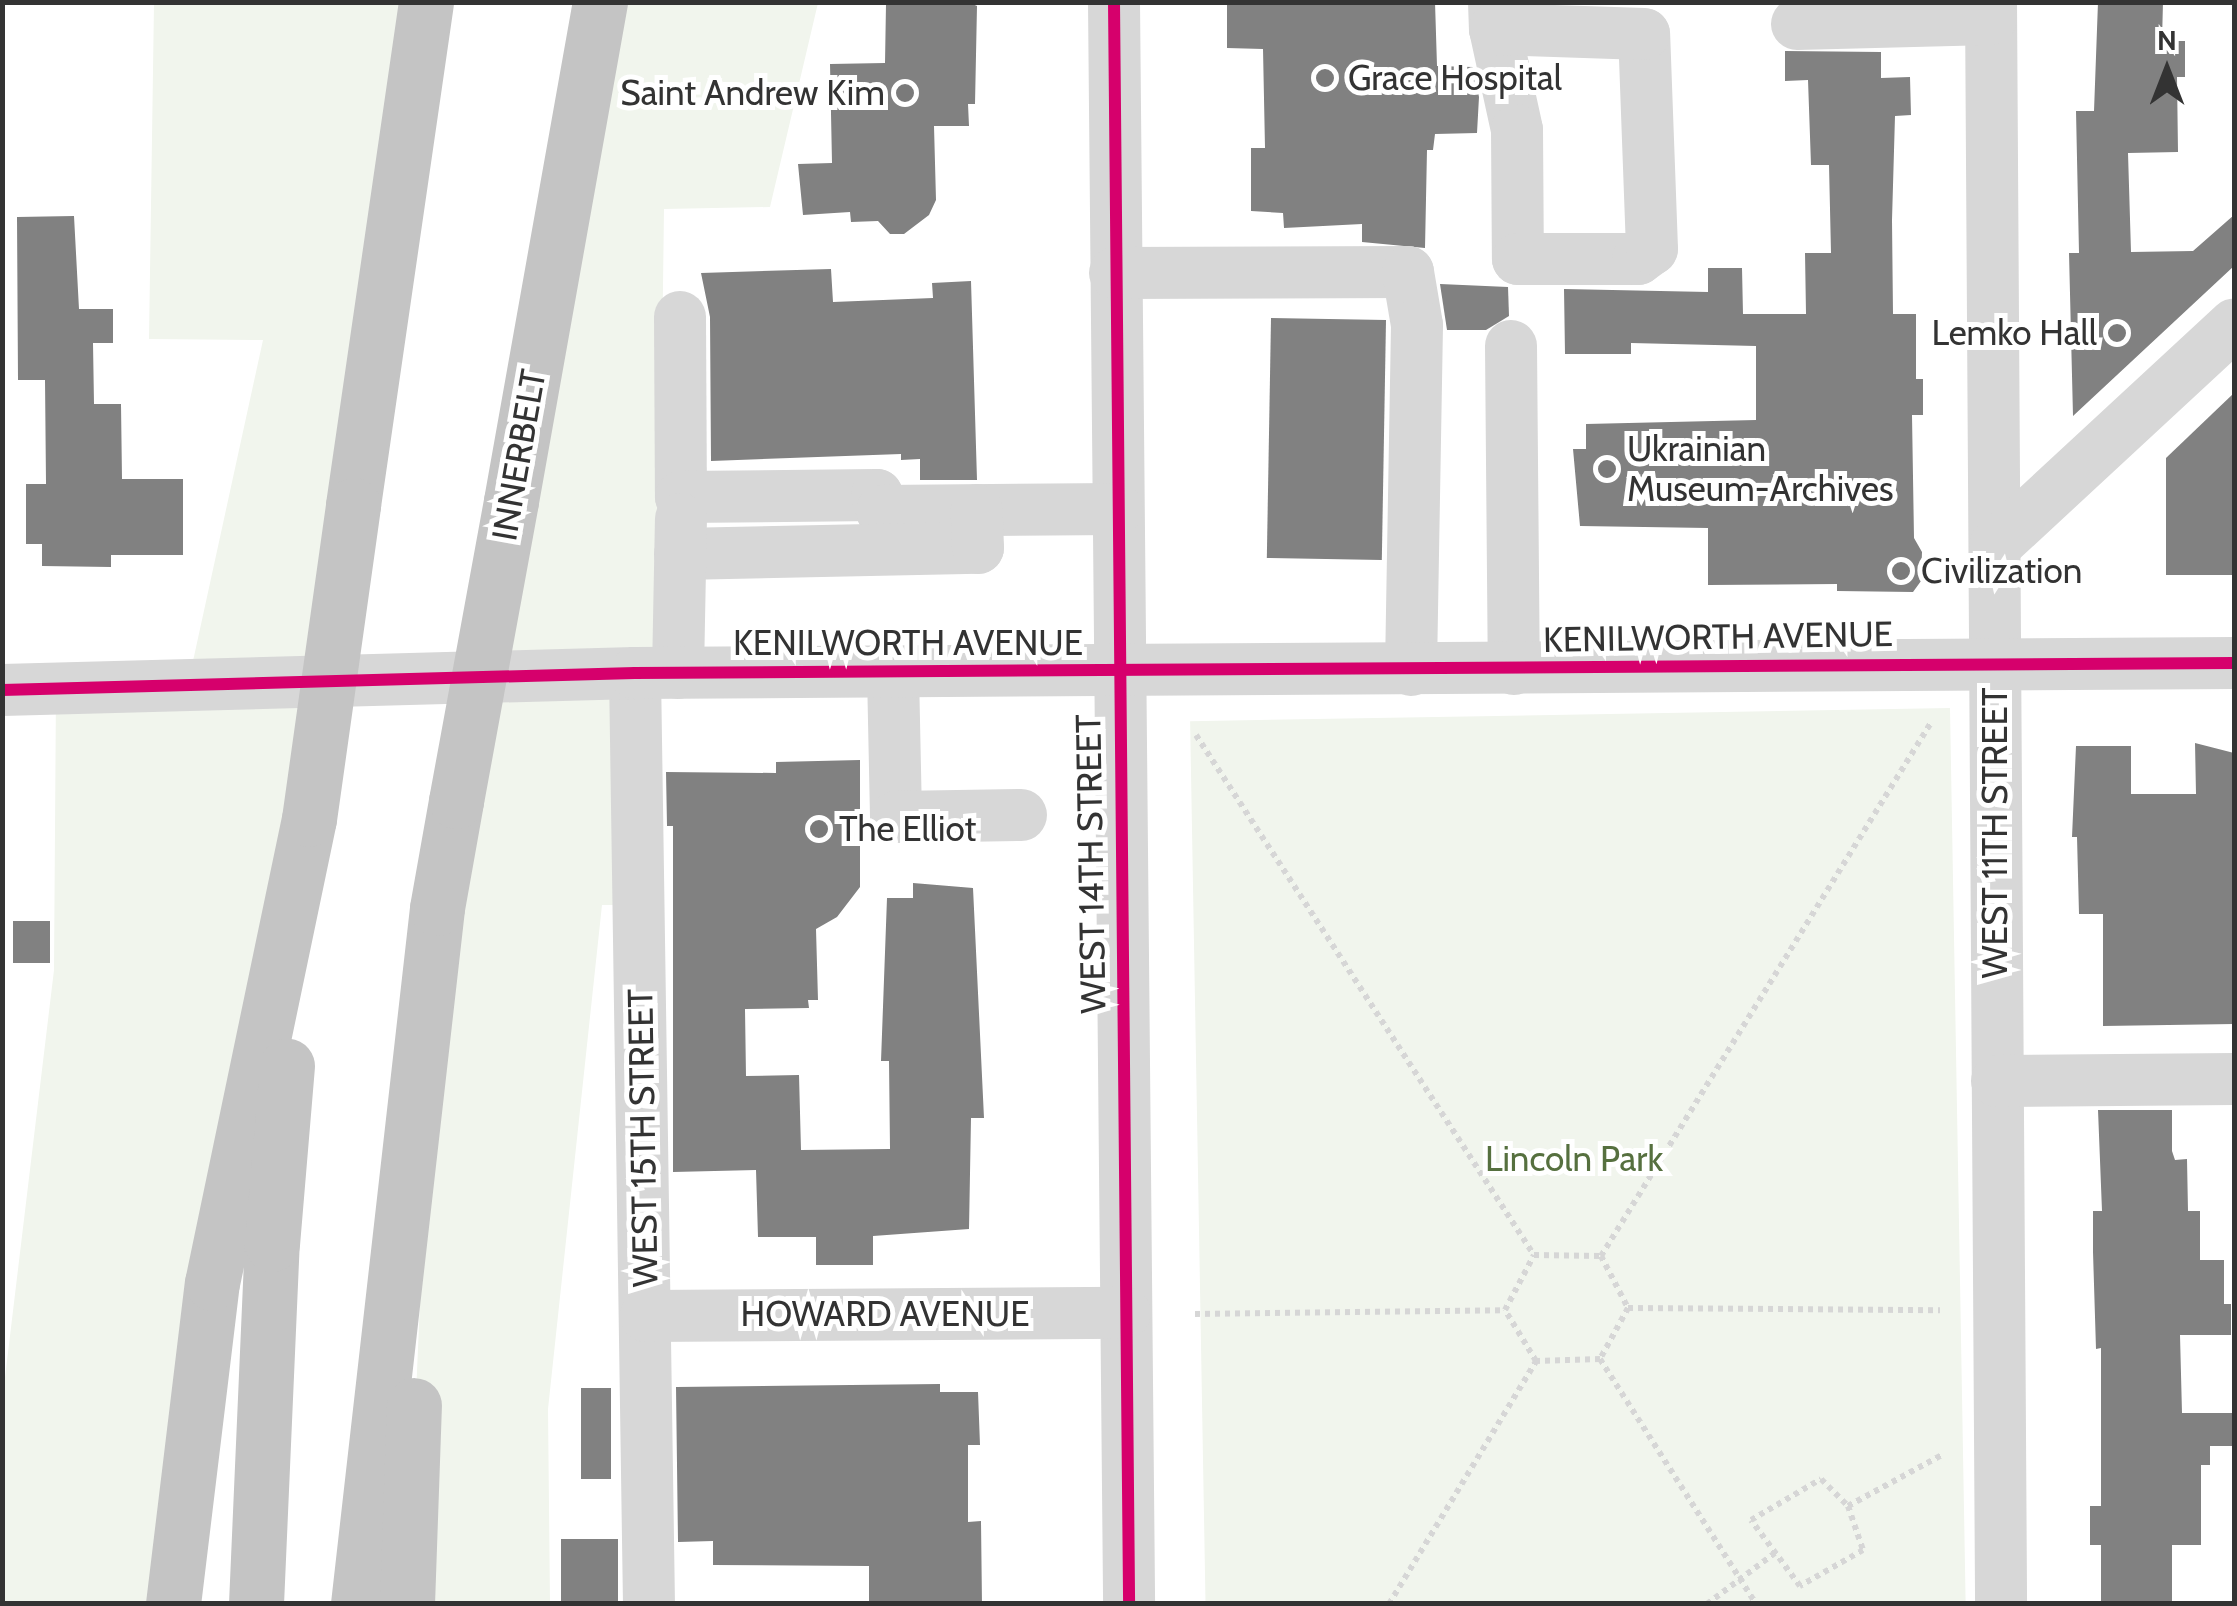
<!DOCTYPE html>
<style>
body{margin:0}
#map{position:relative;width:2237px;height:1606px;overflow:hidden;background:#fff;font-family:Cabin,sans-serif}
div>[style]{position:absolute}
.green>*{inset:0;background:#f1f5ed;transform-origin:0 0}
.building>*{inset:0;background:#818181;transform-origin:0 0}
.path>*{height:6px;margin-top:-3px;transform-origin:0;background:repeating-linear-gradient(90deg,#d6d6d6 0 5px,transparent 0 10px)}
.minor>*{height:52px;margin:-26px;padding:0 26px;transform-origin:26px;border-radius:26px;background:#d7d7d7}
.highway>*{height:55px;margin:-27.5px;padding:0 27.5px;transform-origin:27.5px;border-radius:27.5px;background:#c4c4c4}
.highway-bridge>*{height:55px;margin:-27.5px;padding:0 27.5px;transform-origin:27.5px;border-radius:27.5px;background:#c4c4c4}
.cycleway>*{height:12px;margin:-6px;padding:0 6px;transform-origin:6px;border-radius:6px;background:#d6006c}
.dots>*{width:28px;height:28px;translate:-50% -50%;box-sizing:border-box;border:5px solid #fff;border-radius:50%}
span{translate:-50% -50%;white-space:nowrap;text-align:center;line-height:1.15;-webkit-text-stroke:10px #fff;paint-order:stroke}
.poi-label{font-size:35px;color:#333}
.left{translate:0 -50%;text-align:left}
.right{translate:-100% -50%;text-align:right}
.street-label{font-size:35px;color:#333}
.park-label{font-size:35px;color:#56703f}
.frame{position:absolute;inset:0;border:5px solid #333;pointer-events:none}
.north{position:absolute;left:2117px;top:20px;width:100px;height:100px;-webkit-text-stroke:8px #fff;paint-order:stroke;rotate:0deg;font-size:28px;font-weight:700;line-height:40px;text-align:center;color:#333}
.north::after{content:'';display:block;margin:auto;width:35px;height:45px;background:#333;clip-path:polygon(50% 0,100% 100%,50% 72%,0 100%)}
</style>
<div id="map">
<div class="green">
<i style="clip-path:polygon(154px 3px,426px 3px,173px 1603px,3px 1604px,3px 1394px,54px 970px,56px 689px,188px 684px,263px 340px,149px 339px)"></i>
<i style="clip-path:polygon(600px 3px,818px 3px,770px 207px,664px 209px,658px 673px,639px 905px,602px 905px,548px 1409px,550px 1603px,407px 1604px,437px 907px)"></i>
<i style="left:1950px;top:708px;width:895px;height:760px;rotate:89deg"></i>
</div>
<div class="building">
<i style="clip-path:polygon(968px 2px,977px 6px,975px 104px,968px 104px,969px 126px,934px 126px,936px 200px,929px 215px,904px 234px,890px 234px,878px 221px,851px 222px,850px 212px,803px 215px,798px 164px,832px 163px,830px 64px,885px 63px,886px 4px)"></i>
<i style="clip-path:polygon(1227px 2px,1435px 2px,1437px 66px,1473px 67px,1479px 97px,1477px 133px,1435px 134px,1433px 150px,1427px 150px,1425px 248px,1362px 242px,1362px 224px,1284px 228px,1283px 213px,1251px 211px,1251px 148px,1265px 148px,1263px 49px,1227px 48px)"></i>
<i style="clip-path:polygon(2098px 2px,2163px 2px,2162px 41px,2185px 41px,2185px 77px,2177px 77px,2178px 152px,2128px 153px,2131px 252px,2193px 251px,2234px 215px,2234px 266px,2073px 416px,2069px 253px,2079px 253px,2076px 111px,2094px 111px)"></i>
<i style="clip-path:polygon(1785px 51px,1881px 52px,1881px 78px,1910px 77px,1911px 115px,1895px 116px,1892px 220px,1893px 314px,1916px 314px,1916px 379px,1923px 379px,1923px 415px,1912px 415px,1914px 538px,1922px 552px,1921px 581px,1913px 592px,1837px 591px,1837px 584px,1708px 585px,1708px 528px,1580px 526px,1573px 449px,1586px 449px,1586px 424px,1756px 420px,1756px 346px,1631px 343px,1631px 354px,1565px 354px,1564px 289px,1708px 292px,1708px 268px,1742px 268px,1743px 314px,1806px 314px,1805px 253px,1831px 253px,1829px 165px,1811px 165px,1808px 80px,1785px 81px)"></i>
<i style="clip-path:polygon(74px 216px,79px 309px,113px 309px,113px 343px,93px 343px,94px 404px,121px 404px,122px 479px,183px 479px,183px 555px,111px 555px,111px 567px,42px 566px,42px 544px,26px 544px,26px 484px,46px 484px,45px 380px,18px 380px,17px 217px)"></i>
<i style="clip-path:polygon(831px 269px,833px 302px,933px 298px,932px 283px,971px 281px,977px 480px,920px 480px,920px 459px,901px 460px,901px 454px,711px 461px,710px 317px,701px 273px)"></i>
<i style="clip-path:polygon(1440px 284px,1508px 287px,1509px 316px,1486px 330px,1447px 330px)"></i>
<i style="left:1386px;top:320px;width:240px;height:115px;rotate:91deg"></i>
<i style="clip-path:polygon(2234px 393px,2234px 575px,2166px 575px,2166px 458px)"></i>
<i style="clip-path:polygon(2195px 743px,2234px 753px,2234px 1024px,2103px 1026px,2103px 914px,2079px 914px,2077px 837px,2072px 837px,2076px 746px,2131px 746px,2131px 794px,2196px 794px)"></i>
<i style="clip-path:polygon(860px 760px,860px 887px,837px 917px,816px 929px,818px 1000px,808px 1000px,809px 1008px,745px 1009px,746px 1076px,799px 1075px,801px 1150px,890px 1149px,889px 1061px,881px 1061px,887px 898px,913px 898px,913px 883px,973px 888px,984px 1118px,971px 1118px,969px 1229px,873px 1236px,873px 1265px,816px 1265px,816px 1237px,758px 1237px,756px 1170px,673px 1172px,673px 826px,667px 826px,666px 772px,776px 773px,776px 762px)"></i>
<i style="left:13px;top:921px;width:37px;height:42px"></i>
<i style="clip-path:polygon(2098px 1110px,2172px 1110px,2172px 1151px,2175px 1160px,2187px 1159px,2188px 1211px,2200px 1211px,2200px 1260px,2224px 1260px,2224px 1304px,2231px 1304px,2231px 1335px,2180px 1335px,2182px 1413px,2234px 1413px,2234px 1446px,2210px 1446px,2210px 1465px,2201px 1465px,2201px 1545px,2172px 1545px,2172px 1604px,2101px 1604px,2101px 1545px,2090px 1545px,2090px 1506px,2101px 1506px,2101px 1348px,2096px 1349px,2093px 1252px,2093px 1211px,2102px 1211px)"></i>
<i style="clip-path:polygon(940px 1384px,940px 1392px,978px 1392px,980px 1445px,968px 1445px,968px 1522px,981px 1521px,982px 1604px,869px 1604px,869px 1566px,713px 1565px,713px 1541px,678px 1542px,676px 1387px)"></i>
<i style="left:581px;top:1388px;width:30px;height:91px"></i>
<i style="left:561px;top:1539px;width:57px;height:65px"></i>
</div>
<div class="path">
<i style="left:1196px;top:735px;width:620px;rotate:56.98deg"></i>
<i style="left:1534px;top:1255px;width:67px;rotate:0.9deg"></i>
<i style="left:1601px;top:1256px;width:59px;rotate:62.6deg"></i>
<i style="left:1628px;top:1308px;width:58px;rotate:118.8deg"></i>
<i style="left:1600px;top:1359px;width:64px;rotate:178.2deg"></i>
<i style="left:1536px;top:1361px;width:60px;rotate:-121.3deg"></i>
<i style="left:1505px;top:1310px;width:62px;rotate:-62.2deg"></i>
<i style="left:1601px;top:1256px;width:629px;rotate:-58.26deg"></i>
<i style="left:1628px;top:1308px;width:312px;rotate:0.4deg"></i>
<i style="left:1195px;top:1314px;width:310px;rotate:-0.7deg"></i>
<i style="left:1600px;top:1359px;width:290px;rotate:57.5deg"></i>
<i style="left:1848px;top:1506px;width:46px;rotate:71.2deg"></i>
<i style="left:1863px;top:1550px;width:73px;rotate:150.3deg"></i>
<i style="left:1800px;top:1586px;width:82px;rotate:-126.6deg"></i>
<i style="left:1751px;top:1520px;width:81px;rotate:-30.4deg"></i>
<i style="left:1821px;top:1479px;width:38px;rotate:45deg"></i>
<i style="left:1848px;top:1506px;width:107px;rotate:-28.5deg"></i>
<i style="left:1389px;top:1604px;width:284px;rotate:-58.8deg"></i>
<i style="left:1707px;top:1604px;width:85px;rotate:-36.9deg"></i>
</div>
<div class="minor">
<i style="left:1114px;top:2px;width:1602px;rotate:89.46deg"></i>
<i style="left:1494px;top:2px;width:27px;rotate:88deg"></i>
<i style="left:1495px;top:29px;width:103px;rotate:77.7deg"></i>
<i style="left:1517px;top:130px;width:129px;rotate:89.6deg"></i>
<i style="left:1518px;top:259px;width:120px"></i>
<i style="left:1638px;top:259px;width:17px;rotate:-36deg"></i>
<i style="left:1652px;top:249px;width:215px;rotate:-92.1deg"></i>
<i style="left:1644px;top:34px;width:149px;rotate:-178.1deg"></i>
<i style="left:1991px;top:2px;width:1602px;rotate:89.64deg"></i>
<i style="left:1797px;top:24px;width:194px;rotate:-1.5deg"></i>
<i style="left:1115px;top:273px;width:293px;rotate:-0.2deg"></i>
<i style="left:1408px;top:272px;width:54px;rotate:80.4deg"></i>
<i style="left:1417px;top:325px;width:345px;rotate:91deg"></i>
<i style="left:680px;top:317px;width:180px;rotate:89.7deg"></i>
<i style="left:681px;top:497px;width:196px;rotate:-0.6deg"></i>
<i style="left:877px;top:495px;width:17px;rotate:73deg"></i>
<i style="left:882px;top:511px;width:235px;rotate:-0.5deg"></i>
<i style="left:1511px;top:346px;width:323px;rotate:89.5deg"></i>
<i style="left:1995px;top:546px;width:326px;rotate:-42.8deg"></i>
<i style="left:680px;top:554px;width:298px;rotate:-1.2deg"></i>
<i style="left:978px;top:548px;width:38px;rotate:-92deg"></i>
<i style="left:635px;top:673px;width:931px;rotate:89.14deg"></i>
<i style="left:678px;top:673px;width:154px;rotate:-88.9deg"></i>
<i style="left:893px;top:673px;width:144px;rotate:88.8deg"></i>
<i style="left:896px;top:817px;width:125px;rotate:-0.9deg"></i>
<i style="left:2px;top:690px;width:633px;rotate:-1.54deg"></i>
<i style="left:635px;top:673px;width:1599px;rotate:-0.36deg"></i>
<i style="left:1997px;top:1081px;width:237px;rotate:-0.5deg"></i>
<i style="left:646px;top:1316px;width:479px;rotate:-0.4deg"></i>
</div>
<div class="highway">
<i style="left:511px;top:501px;width:507px;rotate:-79.89deg"></i>
<i style="left:353px;top:505px;width:508px;rotate:-81.74deg"></i>
<i style="left:173px;top:1604px;width:323px;rotate:-83.1deg"></i>
<i style="left:212px;top:1283px;width:474px;rotate:-78.2deg"></i>
<i style="left:256px;top:1604px;width:360px;rotate:-87.5deg"></i>
<i style="left:272px;top:1244px;width:179px;rotate:-85.2deg"></i>
<i style="left:358px;top:1604px;width:700px;rotate:-83.52deg"></i>
<i style="left:437px;top:908px;width:109px;rotate:-79.9deg"></i>
<i style="left:407px;top:1604px;width:199px;rotate:-88deg"></i>
</div>
<div class="highway-bridge">
<i style="left:456px;top:801px;width:305px;rotate:-79.6deg"></i>
<i style="left:309px;top:819px;width:317px;rotate:-82deg"></i>
</div>
<div class="cycleway">
<i style="left:1114px;top:2px;width:1602px;rotate:89.46deg"></i>
<i style="left:2px;top:690px;width:633px;rotate:-1.54deg"></i>
<i style="left:635px;top:673px;width:1599px;rotate:-0.36deg"></i>
</div>
<div class="dots">
<i style="left:1325px;top:78px;background:#7a7a7a"></i>
<i style="left:905px;top:93px;background:#7a7a7a"></i>
<i style="left:2117px;top:333px;background:#7a7a7a"></i>
<i style="left:1607px;top:469px;background:#7a7a7a"></i>
<i style="left:1901px;top:571px;background:#7a7a7a"></i>
<i style="left:819px;top:829px;background:#7a7a7a"></i>
</div>
<div class="poi-label">
<span class="left" style="left:1348px;top:78px">Grace Hospital</span>
<span class="right" style="left:885px;top:93px">Saint Andrew Kim</span>
<span class="right" style="left:2097px;top:333px">Lemko Hall</span>
<span class="left" style="left:1627px;top:469px">Ukrainian<br>Museum-Archives</span>
<span class="left" style="left:1921px;top:571px">Civilization</span>
<span class="left" style="left:839px;top:829px">The Elliot</span>
</div>
<div class="street-label">
<span style="left:519px;top:455px;rotate:-80deg">INNERBELT</span>
<span style="left:1718px;top:637px;rotate:-1deg">KENILWORTH AVENUE</span>
<span style="left:908px;top:643px">KENILWORTH AVENUE</span>
<span style="left:1995px;top:833px;rotate:-90deg">WEST 11TH STREET</span>
<span style="left:1091px;top:864px;rotate:-91deg">WEST 14TH STREET</span>
<span style="left:643px;top:1138px;rotate:-91deg">WEST 15TH STREET</span>
<span style="left:885px;top:1314px">HOWARD AVENUE</span>
</div>
<div class="park-label">
<span style="left:1574px;top:1159px">Lincoln Park</span>
</div>
<div class="frame"></div>
<div class="north">N</div>
</div>
